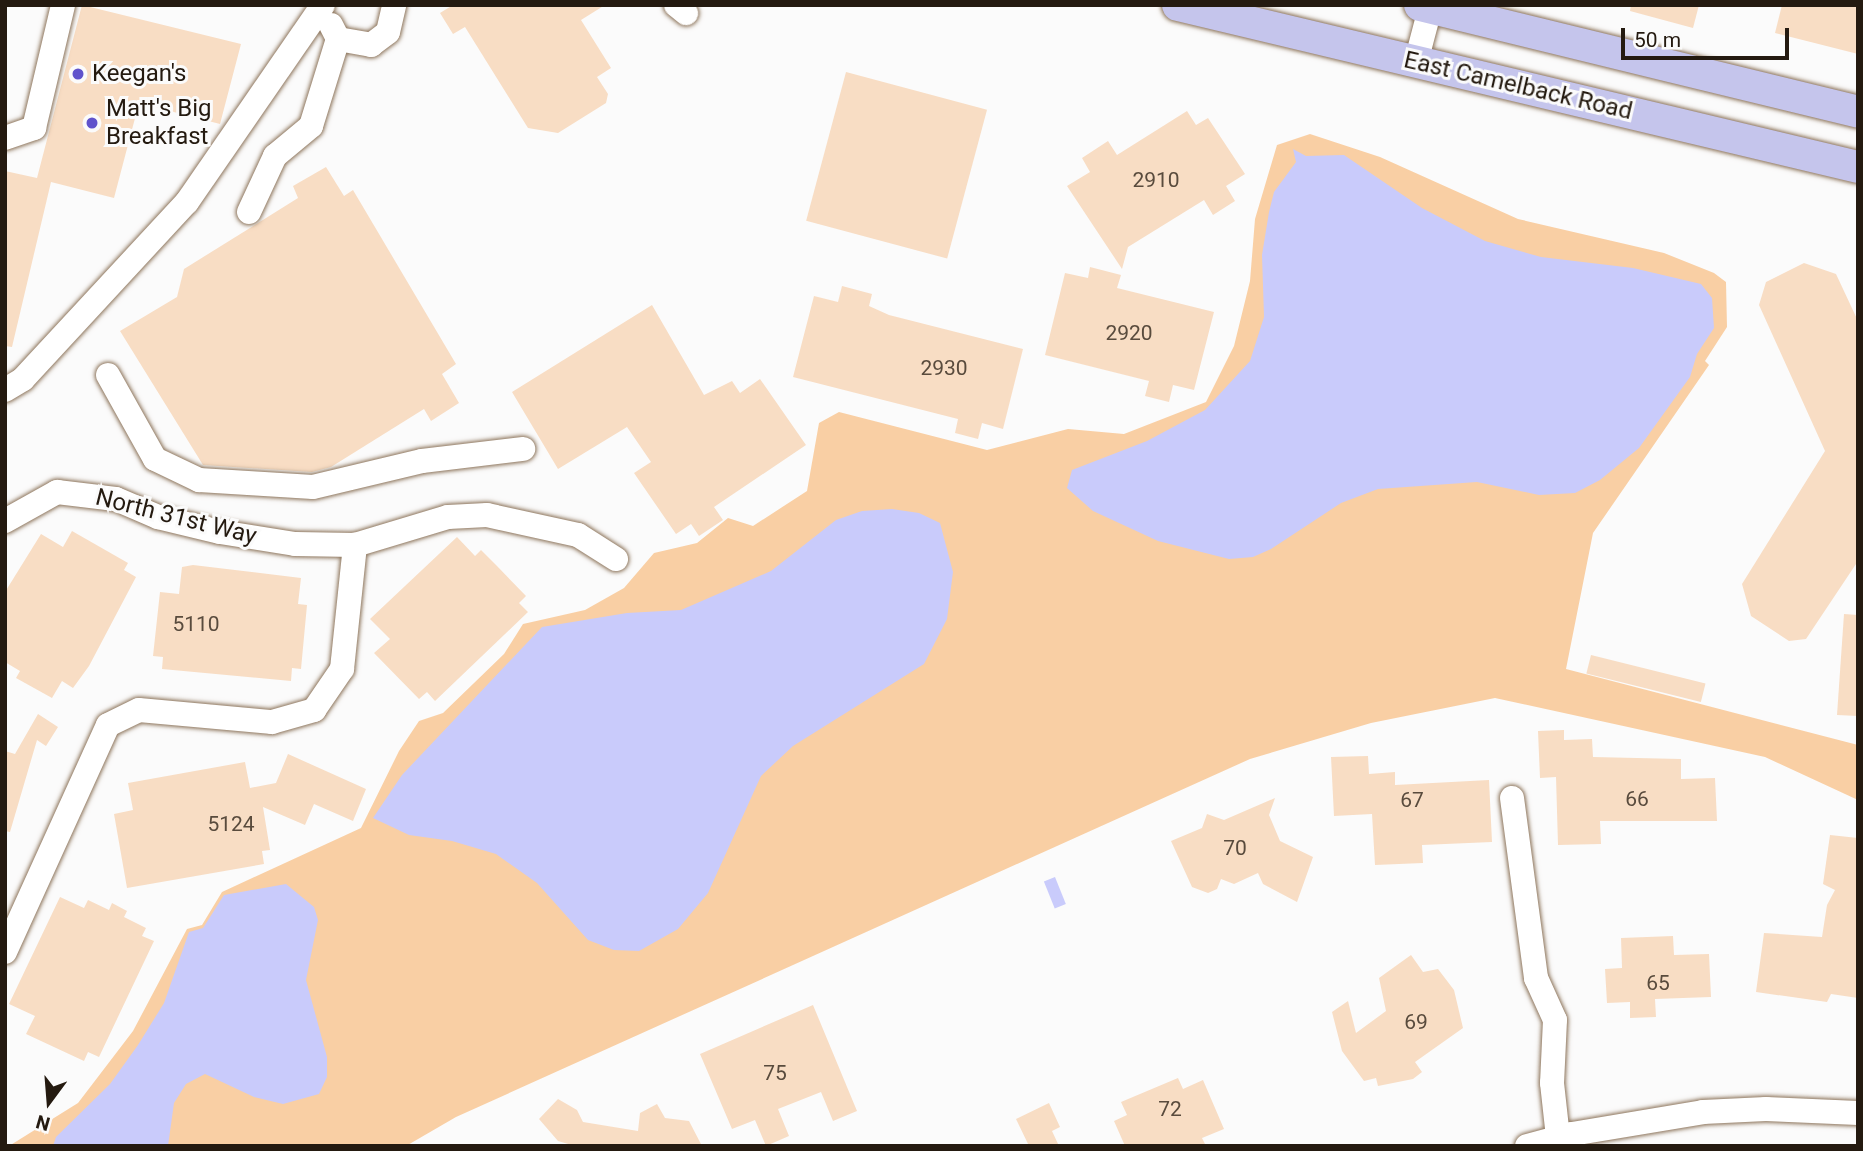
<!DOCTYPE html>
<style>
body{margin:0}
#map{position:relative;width:1863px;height:1151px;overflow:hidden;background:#fbfbfb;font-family:Roboto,sans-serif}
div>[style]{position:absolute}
.green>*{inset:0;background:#f9cfa4}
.water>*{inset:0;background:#c9cbfb;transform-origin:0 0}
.building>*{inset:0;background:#f8ddc4;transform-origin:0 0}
.roads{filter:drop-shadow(0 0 2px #8e765d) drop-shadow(0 0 2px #8e765d)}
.minor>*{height:24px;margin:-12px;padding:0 12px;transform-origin:12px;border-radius:12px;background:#fff}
.major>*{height:32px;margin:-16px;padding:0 16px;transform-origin:16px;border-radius:16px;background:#c5c5ec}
.dots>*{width:19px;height:19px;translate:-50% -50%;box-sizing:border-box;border:4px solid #fbfbfb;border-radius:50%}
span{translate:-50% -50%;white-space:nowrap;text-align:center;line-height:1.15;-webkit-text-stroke:6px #fbfbfb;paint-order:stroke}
.number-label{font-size:21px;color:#594b3d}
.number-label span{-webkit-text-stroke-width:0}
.poi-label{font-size:24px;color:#241a10}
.left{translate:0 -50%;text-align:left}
.street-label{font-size:24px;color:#241a10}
.frame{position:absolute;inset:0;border:7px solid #241a10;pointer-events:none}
.north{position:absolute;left:14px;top:1067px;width:70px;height:70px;-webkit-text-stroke:5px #fbfbfb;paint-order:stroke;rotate:196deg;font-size:19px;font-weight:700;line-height:28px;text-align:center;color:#241a10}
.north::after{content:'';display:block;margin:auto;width:24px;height:32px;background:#241a10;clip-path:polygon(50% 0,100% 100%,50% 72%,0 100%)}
.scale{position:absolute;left:1621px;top:28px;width:168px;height:32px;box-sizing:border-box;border:4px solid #241a10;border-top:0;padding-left:9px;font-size:21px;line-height:24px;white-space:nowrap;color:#241a10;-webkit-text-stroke:5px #fbfbfb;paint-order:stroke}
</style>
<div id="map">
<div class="green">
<i style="clip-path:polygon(1310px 134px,1380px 157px,1518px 219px,1664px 253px,1714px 273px,1726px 282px,1727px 327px,1705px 361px,1709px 365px,1593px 533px,1566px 669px,1858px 745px,1858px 800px,1765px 757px,1495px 698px,1371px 723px,1250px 759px,456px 1117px,406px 1146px,9px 1146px,78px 1103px,133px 1031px,187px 929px,202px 925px,222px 892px,361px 828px,399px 751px,419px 721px,443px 713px,504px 654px,523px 624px,585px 610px,624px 588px,654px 553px,697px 543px,728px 518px,753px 526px,807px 491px,819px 423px,839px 412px,987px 450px,1068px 429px,1124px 434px,1206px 402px,1234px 346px,1250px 281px,1255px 219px,1277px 145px)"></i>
</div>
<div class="water">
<i style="clip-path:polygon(1293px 149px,1306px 156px,1344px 155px,1422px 208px,1485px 241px,1541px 257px,1633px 268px,1701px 284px,1712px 298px,1714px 328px,1697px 354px,1690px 377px,1639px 448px,1600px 480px,1575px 493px,1539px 495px,1477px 482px,1378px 489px,1341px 503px,1271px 549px,1253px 557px,1229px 559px,1158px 541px,1093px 511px,1067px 488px,1072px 470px,1147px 441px,1205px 410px,1250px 361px,1264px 317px,1262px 255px,1269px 212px,1274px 192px,1296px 162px)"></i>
<i style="clip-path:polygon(892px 509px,919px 513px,940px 523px,953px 572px,947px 619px,924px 664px,793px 746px,761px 776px,708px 893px,678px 929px,639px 951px,614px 950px,588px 940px,537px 883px,496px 854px,452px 841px,409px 835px,373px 818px,402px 775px,542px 627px,627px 613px,681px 610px,771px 571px,836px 520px,862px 511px)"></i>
<i style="left:1055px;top:877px;width:29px;height:12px;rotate:68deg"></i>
<i style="clip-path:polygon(286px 884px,314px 907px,318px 920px,306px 980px,327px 1057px,327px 1077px,319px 1094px,283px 1104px,254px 1097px,205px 1074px,186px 1084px,174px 1103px,168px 1146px,53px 1146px,56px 1137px,110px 1084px,138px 1045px,164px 1003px,189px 932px,203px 928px,224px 895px)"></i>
</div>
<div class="building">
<i style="clip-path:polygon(82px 5px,241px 44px,220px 124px,139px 103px,114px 198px,51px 182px,12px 347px,5px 346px,5px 171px,37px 178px)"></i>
<i style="clip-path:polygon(453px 5px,605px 5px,581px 20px,611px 68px,597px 77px,608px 94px,606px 103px,558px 133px,528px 128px,465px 27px,453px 34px,440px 13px)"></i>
<i style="clip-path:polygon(1631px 5px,1699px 5px,1693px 28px,1630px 11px)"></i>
<i style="clip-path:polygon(1782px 5px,1858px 5px,1858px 54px,1775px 33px)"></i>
<i style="left:846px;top:72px;width:146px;height:154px;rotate:15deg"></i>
<i style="clip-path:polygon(1187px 111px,1196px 125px,1208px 118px,1245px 174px,1226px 186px,1235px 201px,1213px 215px,1204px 200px,1128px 247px,1122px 269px,1067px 186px,1090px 172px,1082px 158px,1108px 141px,1117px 155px)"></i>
<i style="clip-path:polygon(326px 167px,344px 196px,353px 190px,456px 364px,442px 374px,459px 403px,431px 421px,424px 409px,331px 467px,312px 472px,203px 465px,120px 331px,177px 297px,184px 269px,298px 198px,293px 186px)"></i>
<i style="clip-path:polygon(1804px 263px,1836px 274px,1858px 321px,1858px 561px,1806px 639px,1789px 641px,1751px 616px,1742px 584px,1825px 451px,1759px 305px,1766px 282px)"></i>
<i style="clip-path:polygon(1090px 267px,1121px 275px,1117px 288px,1214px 312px,1194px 390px,1173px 385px,1169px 402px,1145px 396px,1149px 381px,1045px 355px,1065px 273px,1088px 278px)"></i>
<i style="clip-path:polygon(842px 286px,872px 294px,869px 306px,889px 315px,1023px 349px,1003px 429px,982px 423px,978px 439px,955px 433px,958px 419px,793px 377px,814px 296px,838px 302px)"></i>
<i style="clip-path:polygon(652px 305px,704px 395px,732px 381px,740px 393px,760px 379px,806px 445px,714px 507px,723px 520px,699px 536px,691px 524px,676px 534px,634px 473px,651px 462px,627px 427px,558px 469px,512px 392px)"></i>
<i style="clip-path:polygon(72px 531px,128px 563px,124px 570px,136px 577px,89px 666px,73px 688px,62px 681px,52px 698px,16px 678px,20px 671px,5px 662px,5px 592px,41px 534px,63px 547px)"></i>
<i style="clip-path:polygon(457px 537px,475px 556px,481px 550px,497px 566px,526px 596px,519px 603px,528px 612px,435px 701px,427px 692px,419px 699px,374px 653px,390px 639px,370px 619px)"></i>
<i style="clip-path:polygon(193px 565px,301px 578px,298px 604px,307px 605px,301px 669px,292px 668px,291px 681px,162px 669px,163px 657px,153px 656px,160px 592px,179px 594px,182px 567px)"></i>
<i style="clip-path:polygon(1844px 614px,1858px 615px,1858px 716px,1837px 715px)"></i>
<i style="left:1591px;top:655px;width:118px;height:19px;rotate:14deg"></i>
<i style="clip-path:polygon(38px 714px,58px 727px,46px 746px,37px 740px,10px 832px,5px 831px,5px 751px,15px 754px)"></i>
<i style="clip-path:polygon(1564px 730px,1564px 740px,1592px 739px,1593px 757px,1681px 759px,1681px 779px,1715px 778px,1717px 821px,1600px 821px,1601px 844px,1558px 845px,1556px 777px,1540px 778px,1538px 731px)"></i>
<i style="clip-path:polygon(288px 754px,366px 789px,353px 821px,314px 804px,305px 825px,263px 807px,270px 850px,262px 851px,264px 864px,127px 888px,114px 814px,133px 810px,128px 783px,245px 762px,250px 788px,276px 783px)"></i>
<i style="clip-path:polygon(1368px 756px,1369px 774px,1395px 772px,1395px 785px,1489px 780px,1492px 842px,1422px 845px,1423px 863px,1375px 865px,1372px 814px,1334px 816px,1331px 757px)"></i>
<i style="clip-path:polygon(1275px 798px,1269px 815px,1280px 841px,1313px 857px,1297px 902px,1263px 884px,1258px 873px,1234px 884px,1221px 879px,1217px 889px,1208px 893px,1192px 887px,1171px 841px,1202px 828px,1207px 814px,1224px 820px)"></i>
<i style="clip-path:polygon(1830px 835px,1858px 838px,1858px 998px,1831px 994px,1827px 1002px,1756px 992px,1764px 933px,1822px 937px,1827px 905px,1835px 890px,1823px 884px)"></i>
<i style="clip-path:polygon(60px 897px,84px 908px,88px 900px,109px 910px,112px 903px,127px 911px,124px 917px,146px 928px,142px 936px,154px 941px,99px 1057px,88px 1052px,84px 1061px,26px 1034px,35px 1016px,9px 1004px)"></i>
<i style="clip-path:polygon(1673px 936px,1674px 955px,1709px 954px,1711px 997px,1655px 999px,1656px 1017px,1630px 1018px,1630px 1002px,1607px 1003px,1605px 969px,1622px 968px,1621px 938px)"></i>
<i style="clip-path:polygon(1411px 955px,1423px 972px,1438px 969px,1454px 990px,1463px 1028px,1415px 1062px,1422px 1072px,1413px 1079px,1378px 1086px,1376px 1078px,1364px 1081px,1342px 1051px,1332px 1012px,1348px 1001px,1356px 1033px,1386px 1011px,1379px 978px)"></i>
<i style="clip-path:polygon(813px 1005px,857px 1111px,833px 1121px,821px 1092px,778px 1109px,789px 1136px,766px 1146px,755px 1120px,732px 1129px,700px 1054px)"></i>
<i style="clip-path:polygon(1178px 1078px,1183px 1089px,1203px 1080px,1224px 1129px,1202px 1138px,1206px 1146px,1125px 1146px,1114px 1121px,1127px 1115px,1121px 1102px)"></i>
<i style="clip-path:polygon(558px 1099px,577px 1110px,583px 1122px,638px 1131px,640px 1113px,657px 1104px,665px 1118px,689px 1121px,702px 1146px,575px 1146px,558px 1141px,539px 1119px)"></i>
<i style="clip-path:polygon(1049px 1103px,1060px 1127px,1052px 1131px,1059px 1146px,1029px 1146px,1016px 1119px)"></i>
</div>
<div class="roads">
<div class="minor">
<i style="left:676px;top:5px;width:13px;rotate:39deg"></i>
<i style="left:331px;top:25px;width:16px;rotate:63deg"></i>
<i style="left:338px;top:39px;width:34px;rotate:10deg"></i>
<i style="left:371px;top:45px;width:21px;rotate:-37deg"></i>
<i style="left:388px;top:32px;width:28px;rotate:-77deg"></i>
<i style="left:1416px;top:62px;width:59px;rotate:-75.3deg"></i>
<i style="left:5px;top:138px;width:31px;rotate:-19deg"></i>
<i style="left:34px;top:128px;width:126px;rotate:-76.7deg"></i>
<i style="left:249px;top:212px;width:62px;rotate:-65.1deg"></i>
<i style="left:275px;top:156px;width:47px;rotate:-39.8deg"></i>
<i style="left:311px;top:126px;width:91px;rotate:-72.8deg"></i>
<i style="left:108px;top:375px;width:96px;rotate:60.8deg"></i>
<i style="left:155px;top:459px;width:49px;rotate:25.5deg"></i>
<i style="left:199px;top:480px;width:114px;rotate:3.5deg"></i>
<i style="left:313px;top:487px;width:112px;rotate:-13.4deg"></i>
<i style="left:422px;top:461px;width:102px;rotate:-6.8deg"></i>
<i style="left:5px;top:390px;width:21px;rotate:-31deg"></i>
<i style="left:23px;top:379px;width:241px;rotate:-47.2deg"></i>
<i style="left:187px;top:202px;width:239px;rotate:-55.4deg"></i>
<i style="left:5px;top:521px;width:60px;rotate:-29.1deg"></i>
<i style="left:57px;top:492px;width:59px;rotate:6.8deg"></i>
<i style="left:116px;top:499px;width:46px;rotate:23.2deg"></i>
<i style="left:158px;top:517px;width:64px;rotate:13.6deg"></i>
<i style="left:220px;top:532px;width:76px;rotate:9.1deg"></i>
<i style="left:295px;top:544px;width:60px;rotate:1deg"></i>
<i style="left:355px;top:545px;width:97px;rotate:-16.8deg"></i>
<i style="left:448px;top:517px;width:39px;rotate:-3deg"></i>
<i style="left:487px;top:515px;width:93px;rotate:12.4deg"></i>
<i style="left:578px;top:535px;width:45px;rotate:32.3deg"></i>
<i style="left:1512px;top:798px;width:182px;rotate:82.4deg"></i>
<i style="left:1536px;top:978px;width:46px;rotate:65.7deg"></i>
<i style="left:1555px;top:1020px;width:63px;rotate:92.7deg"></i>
<i style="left:1552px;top:1083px;width:54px;rotate:83.7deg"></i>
<i style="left:5px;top:952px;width:249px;rotate:-65.6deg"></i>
<i style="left:108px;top:725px;width:34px;rotate:-26deg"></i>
<i style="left:139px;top:710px;width:134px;rotate:5.2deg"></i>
<i style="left:272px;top:722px;width:44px;rotate:-15.9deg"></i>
<i style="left:314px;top:710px;width:50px;rotate:-55.7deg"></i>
<i style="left:342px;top:669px;width:125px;rotate:-84deg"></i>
<i style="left:1527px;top:1146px;width:47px;rotate:-14.9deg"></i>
<i style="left:1572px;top:1134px;width:133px;rotate:-9.5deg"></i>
<i style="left:1703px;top:1112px;width:63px;rotate:-2.7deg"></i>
<i style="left:1766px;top:1109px;width:92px;rotate:2.5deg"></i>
</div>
<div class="major">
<i style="left:1178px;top:5px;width:699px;rotate:13.4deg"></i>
<i style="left:1420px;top:5px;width:451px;rotate:13.7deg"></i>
</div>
</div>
<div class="dots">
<i style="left:78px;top:74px;background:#6053cc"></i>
<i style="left:92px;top:123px;background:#6053cc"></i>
</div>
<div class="number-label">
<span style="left:1156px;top:180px">2910</span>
<span style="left:1129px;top:333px">2920</span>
<span style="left:944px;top:368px">2930</span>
<span style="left:196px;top:624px">5110</span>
<span style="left:1637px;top:799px">66</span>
<span style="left:1412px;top:800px">67</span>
<span style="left:231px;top:824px">5124</span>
<span style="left:1235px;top:848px">70</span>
<span style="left:1658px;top:983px">65</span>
<span style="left:1416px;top:1022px">69</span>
<span style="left:775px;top:1073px">75</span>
<span style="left:1170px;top:1109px">72</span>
</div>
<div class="poi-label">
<span class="left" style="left:92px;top:74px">Keegan's</span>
<span class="left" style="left:106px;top:123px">Matt's Big<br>Breakfast</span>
</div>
<div class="street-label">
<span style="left:1518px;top:86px;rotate:13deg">East Camelback Road</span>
<span style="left:176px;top:517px;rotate:14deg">North 31st Way</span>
</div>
<div class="frame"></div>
<div class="north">N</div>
<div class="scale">50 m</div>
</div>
